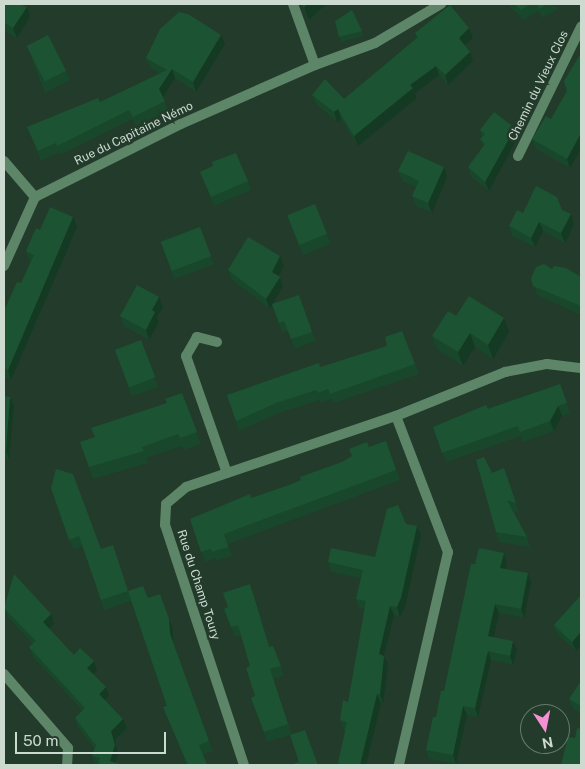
<!DOCTYPE html>
<meta charset="utf-8">
<style>
body{margin:0}
#map{position:relative;width:585px;height:769px;overflow:hidden;background:#233b2b;font-family:"Public Sans",sans-serif}
div>[style]{position:absolute}
.street>*{height:10px;margin:-5px;padding:0 5px;transform-origin:5px;border-radius:5px;background:#5d8669}
.wall>*{inset:0;background:#18472b;transform-origin:0 0}
.shaded-wall>*{inset:0;background:#143a23}
.building>*{inset:0;background:#1c5332;transform-origin:0 0}
span{translate:-50% -50%;white-space:nowrap;text-align:center;line-height:1.15;-webkit-text-stroke:5px #233b2b;paint-order:stroke}
.street-label{font-size:12px;color:#ccdacf}
.frame{position:absolute;inset:0;border:5px solid #ccdacf;pointer-events:none}
.north{position:absolute;left:520px;top:704px;width:50px;height:50px;box-sizing:border-box;background:#233b2b;border:1px solid #677b6d;border-radius:50%;rotate:169deg;font-size:14px;font-weight:700;line-height:20px;text-align:center;color:#ccdacf}
.north::after{content:'';display:block;margin:auto;width:18px;height:22px;background:#f491d3;clip-path:polygon(50% 0,100% 100%,50% 72%,0 100%)}
.scale{position:absolute;left:15px;top:732px;width:151px;height:22px;box-sizing:border-box;border:2px solid #ccdacf;border-top:0;padding-left:6px;font-size:15px;line-height:18px;white-space:nowrap;color:#ccdacf;-webkit-text-stroke:4px #233b2b;paint-order:stroke}
</style>
<div id="map">
<div class="street">
<i style="left:293px;top:4px;width:65px;rotate:70.2deg"></i>
<i style="left:518px;top:156px;width:144px;rotate:-64deg"></i>
<i style="left:4px;top:161px;width:48px;rotate:49.3deg"></i>
<i style="left:4px;top:266px;width:76px;rotate:-65.8deg"></i>
<i style="left:35px;top:197px;width:163px;rotate:-26.6deg"></i>
<i style="left:181px;top:124px;width:146px;rotate:-23.8deg"></i>
<i style="left:315px;top:65px;width:64px;rotate:-20.1deg"></i>
<i style="left:375px;top:43px;width:77px;rotate:-30.6deg"></i>
<i style="left:217px;top:342px;width:21px;rotate:-166deg"></i>
<i style="left:197px;top:337px;width:22px;rotate:120deg"></i>
<i style="left:186px;top:356px;width:124px;rotate:70.7deg"></i>
<i style="left:396px;top:416px;width:146px;rotate:69.1deg"></i>
<i style="left:448px;top:552px;width:219px;rotate:103deg"></i>
<i style="left:4px;top:674px;width:98px;rotate:49.1deg"></i>
<i style="left:68px;top:748px;width:17px;rotate:93deg"></i>
<i style="left:244px;top:765px;width:253px;rotate:-108.2deg"></i>
<i style="left:165px;top:525px;width:21px;rotate:-87deg"></i>
<i style="left:166px;top:504px;width:26px;rotate:-40deg"></i>
<i style="left:186px;top:487px;width:222px;rotate:-18.7deg"></i>
<i style="left:396px;top:416px;width:118px;rotate:-22deg"></i>
<i style="left:505px;top:372px;width:43px;rotate:-10.8deg"></i>
<i style="left:547px;top:364px;width:34px;rotate:7deg"></i>
</div>
<div class="wall">
<i style="clip-path:polygon(4px 4px,30px 17px,17px 38px,4px 31px)"></i>
<i style="clip-path:polygon(301px 4px,326px 4px,309px 20px)"></i>
<i style="clip-path:polygon(507px 4px,556px 4px,558px 9px,543px 18px,538px 11px,524px 20px)"></i>
<i style="clip-path:polygon(335px 21px,362px 31px,364px 36px,341px 42px)"></i>
<i style="clip-path:polygon(415px 33px,473px 38px,465px 45px,470px 52px,473px 61px,448px 85px,439px 75px,415px 93px,417px 98px,358px 146px,341px 119px,337px 122px,316px 104px,312px 95px,344px 99px,417px 38px)"></i>
<i style="clip-path:polygon(225px 44px,196px 92px,175px 78px,163px 98px,168px 111px,136px 126px,133px 119px,60px 155px,59px 152px,41px 161px,27px 127px,100px 102px,160px 74px,150px 67px,146px 58px)"></i>
<i style="clip-path:polygon(581px 53px,581px 149px,570px 168px,536px 149px,532px 139px,551px 119px,567px 91px)"></i>
<i style="clip-path:polygon(30px 55px,66px 71px,70px 80px,45px 93px)"></i>
<i style="clip-path:polygon(515px 128px,518px 137px,489px 191px,471px 177px,468px 167px,483px 147px,480px 139px,482px 136px,480px 130px)"></i>
<i style="clip-path:polygon(444px 167px,447px 177px,432px 213px,416px 206px,412px 196px,416px 187px,402px 181px,398px 171px)"></i>
<i style="clip-path:polygon(200px 172px,248px 181px,251px 190px,214px 206px)"></i>
<i style="clip-path:polygon(562px 210px,574px 224px,565px 243px,543px 231px,535px 247px,512px 236px,509px 226px,523px 213px)"></i>
<i style="clip-path:polygon(287px 215px,327px 234px,331px 244px,303px 255px)"></i>
<i style="clip-path:polygon(73px 217px,77px 227px,11px 380px,4px 376px,4px 311px,21px 283px,31px 261px,29px 261px,26px 251px,40px 230px)"></i>
<i style="left:200px;top:227px;width:40px;height:42px;rotate:70deg"></i>
<i style="clip-path:polygon(280px 256px,284px 266px,278px 276px,280px 277px,283px 286px,273px 304px,312px 332px,316px 341px,295px 349px,288px 331px,282px 332px,272px 304px,270px 309px,232px 280px,228px 270px)"></i>
<i style="clip-path:polygon(552px 269px,581px 277px,581px 315px,537px 295px,531px 278px)"></i>
<i style="clip-path:polygon(159px 297px,163px 307px,157px 317px,159px 322px,149px 340px,124px 326px,120px 316px)"></i>
<i style="clip-path:polygon(456px 316px,509px 332px,493px 359px,475px 347px,463px 366px,437px 349px,432px 336px)"></i>
<i style="left:141px;top:340px;width:50px;height:28px;rotate:70deg"></i>
<i style="clip-path:polygon(415px 364px,419px 374px,333px 403px,332px 399px,321px 403px,320px 400px,279px 413px,239px 431px,227px 395px,320px 367px)"></i>
<i style="clip-path:polygon(560px 384px,570px 413px,562px 416px,554px 431px,523px 442px,521px 436px,446px 462px,433px 427px)"></i>
<i style="clip-path:polygon(182px 393px,201px 444px,184px 450px,182px 446px,146px 458px,148px 463px,93px 479px,80px 442px,95px 437px,167px 403px)"></i>
<i style="clip-path:polygon(4px 396px,14px 406px,9px 460px,4px 459px)"></i>
<i style="clip-path:polygon(386px 441px,400px 480px,228px 544px,232px 556px,216px 561px,215px 558px,205px 562px,190px 519px,292px 484px,342px 462px,369px 447px)"></i>
<i style="clip-path:polygon(504px 468px,519px 513px,512px 510px,527px 537px,530px 547px,499px 542px,496px 532px,492px 473px)"></i>
<i style="clip-path:polygon(51px 488px,101px 549px,128px 591px,148px 598px,173px 629px,173px 643px,213px 751px,203px 754px,207px 765px,187px 765px,163px 707px,167px 706px,131px 601px,104px 610px,83px 546px,73px 549px)"></i>
<i style="clip-path:polygon(406px 524px,421px 535px,405px 607px,400px 617px,394px 615px,384px 656px,388px 665px,383px 704px,381px 703px,366px 765px,338px 765px,338px 763px,346px 730px,344px 730px,340px 720px,348px 702px,365px 609px,359px 608px,356px 599px,361px 578px,331px 572px,328px 562px,375px 557px)"></i>
<i style="clip-path:polygon(504px 553px,507px 562px,505px 569px,531px 582px,524px 618px,499px 613px,493px 637px,517px 650px,513px 665px,491px 660px,478px 717px,467px 715px,456px 764px,429px 759px,426px 750px,444px 691px,475px 564px)"></i>
<i style="clip-path:polygon(253px 593px,270px 647px,273px 646px,284px 675px,273px 679px,292px 734px,267px 742px,251px 698px,255px 696px,250px 666px,241px 635px,235px 637px,224px 609px)"></i>
<i style="clip-path:polygon(581px 595px,576px 651px,557px 634px,554px 625px)"></i>
<i style="clip-path:polygon(4px 608px,51px 614px,54px 624px,49px 629px,74px 655px,94px 661px,97px 671px,94px 674px,109px 696px,105px 700px,127px 728px,115px 740px,118px 755px,116px 763px,124px 765px,96px 765px,92px 756px,95px 749px,78px 728px,75px 718px,82px 710px,33px 657px,29px 647px,33px 644px,8px 617px)"></i>
<i style="clip-path:polygon(581px 681px,581px 713px,573px 709px,569px 699px)"></i>
</div>
<div class="shaded-wall">
<i style="clip-path:polygon(307px 4px,326px 4px,309px 20px,304px 7px)"></i>
<i style="clip-path:polygon(27px 7px,30px 17px,17px 38px,13px 28px)"></i>
<i style="clip-path:polygon(469px 28px,473px 38px,462px 47px,459px 38px)"></i>
<i style="clip-path:polygon(221px 35px,225px 44px,196px 92px,193px 82px)"></i>
<i style="clip-path:polygon(470px 52px,473px 61px,448px 85px,445px 75px)"></i>
<i style="clip-path:polygon(436px 66px,439px 75px,415px 93px,417px 98px,358px 146px,354px 136px,410px 85px)"></i>
<i style="clip-path:polygon(172px 69px,175px 78px,162px 99px,159px 89px)"></i>
<i style="clip-path:polygon(338px 109px,341px 119px,337px 122px,334px 112px)"></i>
<i style="clip-path:polygon(515px 128px,518px 137px,489px 191px,485px 182px)"></i>
<i style="clip-path:polygon(581px 133px,581px 149px,570px 168px,567px 159px)"></i>
<i style="clip-path:polygon(444px 167px,447px 177px,432px 213px,428px 203px)"></i>
<i style="clip-path:polygon(571px 214px,574px 224px,565px 243px,561px 233px)"></i>
<i style="clip-path:polygon(73px 217px,77px 227px,11px 380px,8px 370px)"></i>
<i style="clip-path:polygon(539px 222px,543px 231px,535px 247px,531px 238px)"></i>
<i style="clip-path:polygon(280px 256px,284px 266px,275px 282px,272px 272px)"></i>
<i style="clip-path:polygon(280px 277px,283px 286px,270px 309px,266px 299px)"></i>
<i style="clip-path:polygon(159px 297px,163px 307px,157px 317px,159px 322px,149px 340px,146px 330px,152px 310px)"></i>
<i style="clip-path:polygon(504px 318px,509px 332px,493px 359px,488px 345px)"></i>
<i style="clip-path:polygon(470px 333px,475px 347px,463px 366px,458px 352px)"></i>
<i style="clip-path:polygon(10px 397px,14px 406px,9px 460px,6px 450px)"></i>
<i style="clip-path:polygon(558px 406px,562px 416px,554px 431px,550px 421px)"></i>
<i style="clip-path:polygon(417px 526px,421px 535px,405px 607px,400px 617px,397px 607px)"></i>
<i style="clip-path:polygon(504px 553px,507px 562px,504px 576px,500px 568px)"></i>
<i style="clip-path:polygon(528px 573px,531px 582px,524px 618px,521px 609px)"></i>
<i style="clip-path:polygon(495px 604px,499px 613px,492px 645px,488px 636px)"></i>
<i style="clip-path:polygon(390px 606px,394px 615px,382px 664px,379px 654px)"></i>
<i style="clip-path:polygon(51px 614px,54px 624px,46px 631px,43px 622px)"></i>
<i style="clip-path:polygon(169px 619px,173px 629px,173px 643px,170px 634px)"></i>
<i style="clip-path:polygon(581px 632px,581px 645px,576px 651px,572px 642px)"></i>
<i style="clip-path:polygon(513px 641px,517px 650px,513px 665px,510px 656px)"></i>
<i style="clip-path:polygon(488px 651px,491px 660px,478px 717px,475px 708px)"></i>
<i style="clip-path:polygon(384px 656px,388px 665px,383px 704px,380px 694px)"></i>
<i style="clip-path:polygon(94px 661px,97px 671px,90px 677px,87px 668px)"></i>
<i style="clip-path:polygon(106px 687px,109px 696px,102px 703px,99px 694px)"></i>
<i style="clip-path:polygon(377px 694px,381px 703px,366px 765px,360px 765px)"></i>
<i style="clip-path:polygon(463px 706px,467px 715px,456px 764px,453px 755px)"></i>
<i style="clip-path:polygon(123px 719px,127px 728px,115px 740px,118px 755px,115px 765px,110px 761px,111px 731px)"></i>
</div>
<div class="building">
<i style="clip-path:polygon(4px 4px,19px 4px,27px 7px,13px 28px,4px 23px)"></i>
<i style="clip-path:polygon(302px 4px,307px 4px,304px 7px)"></i>
<i style="clip-path:polygon(514px 4px,531px 4px,521px 10px)"></i>
<i style="clip-path:polygon(536px 4px,548px 4px,539px 9px)"></i>
<i style="clip-path:polygon(450px 5px,469px 28px,459px 38px,470px 52px,445px 75px,436px 66px,410px 85px,413px 88px,354px 136px,338px 109px,334px 112px,312px 95px,325px 79px,344px 99px,418px 37px,415px 33px)"></i>
<i style="clip-path:polygon(352px 10px,362px 31px,339px 37px,335px 21px)"></i>
<i style="clip-path:polygon(179px 12px,188px 14px,221px 35px,193px 82px,172px 69px,159px 89px,165px 101px,133px 117px,129px 110px,57px 146px,56px 143px,38px 151px,27px 127px,98px 98px,100px 102px,167px 70px,146px 58px,160px 29px)"></i>
<i style="left:48px;top:35px;width:40px;height:24px;rotate:63deg"></i>
<i style="clip-path:polygon(581px 53px,581px 133px,567px 159px,532px 139px,546px 116px,551px 119px,567px 91px,564px 81px)"></i>
<i style="clip-path:polygon(494px 112px,515px 128px,485px 182px,468px 167px,485px 144px,480px 139px,485px 134px,480px 130px)"></i>
<i style="clip-path:polygon(408px 151px,444px 167px,428px 203px,412px 196px,419px 181px,398px 171px)"></i>
<i style="clip-path:polygon(236px 153px,248px 181px,211px 197px,200px 172px,213px 166px,212px 162px)"></i>
<i style="clip-path:polygon(536px 186px,557px 197px,562px 210px,571px 214px,561px 233px,539px 222px,531px 238px,509px 226px,517px 210px,523px 213px)"></i>
<i style="left:315px;top:204px;width:32px;height:30px;rotate:68deg"></i>
<i style="clip-path:polygon(50px 207px,73px 217px,8px 370px,4px 368px,4px 311px,17px 282px,21px 283px,34px 255px,26px 251px,36px 228px,40px 230px)"></i>
<i style="left:200px;top:227px;width:31px;height:42px;rotate:69deg"></i>
<i style="clip-path:polygon(248px 237px,280px 256px,272px 272px,280px 277px,266px 299px,228px 270px)"></i>
<i style="clip-path:polygon(544px 264px,552px 269px,554px 266px,566px 268px,581px 277px,581px 306px,533px 286px,531px 278px,536px 267px)"></i>
<i style="clip-path:polygon(137px 285px,159px 297px,152px 310px,155px 312px,146px 330px,120px 316px)"></i>
<i style="clip-path:polygon(299px 295px,312px 332px,291px 339px,284px 321px,279px 323px,272px 304px)"></i>
<i style="clip-path:polygon(469px 296px,504px 318px,488px 345px,470px 333px,458px 352px,432px 336px,448px 311px,456px 316px)"></i>
<i style="clip-path:polygon(402px 331px,415px 364px,330px 394px,328px 389px,318px 393px,316px 390px,276px 403px,236px 421px,227px 395px,319px 363px,320px 367px,387px 346px,385px 337px)"></i>
<i style="left:141px;top:340px;width:40px;height:28px;rotate:69deg"></i>
<i style="clip-path:polygon(560px 384px,567px 403px,558px 406px,550px 421px,520px 432px,518px 426px,442px 453px,433px 427px,486px 405px,488px 409px)"></i>
<i style="clip-path:polygon(182px 393px,197px 432px,180px 438px,178px 434px,142px 447px,144px 451px,89px 467px,80px 442px,95px 437px,91px 428px,167px 403px,165px 399px)"></i>
<i style="clip-path:polygon(4px 396px,10px 397px,6px 450px,4px 450px)"></i>
<i style="clip-path:polygon(386px 441px,396px 470px,224px 534px,228px 547px,212px 552px,211px 549px,201px 552px,190px 519px,250px 494px,251px 498px,292px 484px,301px 480px,300px 477px,342px 462px,352px 456px,349px 449px,367px 442px,369px 447px)"></i>
<i style="clip-path:polygon(484px 457px,492px 473px,504px 468px,516px 503px,507px 500px,527px 537px,496px 532px,476px 460px)"></i>
<i style="clip-path:polygon(56px 469px,73px 474px,101px 549px,113px 545px,128px 591px,101px 600px,79px 536px,69px 540px,51px 488px)"></i>
<i style="clip-path:polygon(398px 505px,406px 524px,417px 526px,401px 598px,397px 607px,390px 606px,379px 654px,384px 656px,380px 694px,377px 694px,360px 765px,345px 765px,338px 763px,347px 722px,340px 720px,343px 700px,348px 702px,366px 601px,356px 599px,363px 570px,328px 562px,331px 548px,375px 557px,387px 509px)"></i>
<i style="clip-path:polygon(479px 548px,504px 553px,500px 568px,528px 573px,521px 609px,495px 604px,488px 636px,513px 641px,510px 656px,488px 651px,475px 708px,463px 706px,453px 755px,426px 750px,433px 717px,436px 717px,441px 691px,444px 691px,471px 564px,475px 564px)"></i>
<i style="clip-path:polygon(14px 574px,51px 614px,43px 622px,74px 655px,80px 648px,94px 661px,87px 668px,106px 687px,99px 694px,123px 719px,111px 731px,115px 745px,110px 761px,106px 760px,124px 765px,98px 765px,100px 758px,92px 756px,96px 745px,75px 718px,85px 708px,29px 647px,36px 641px,4px 608px)"></i>
<i style="clip-path:polygon(250px 584px,269px 647px,273px 646px,281px 666px,270px 669px,288px 724px,264px 732px,251px 698px,255px 696px,246px 668px,250px 666px,238px 625px,231px 627px,224px 609px,228px 607px,223px 593px)"></i>
<i style="clip-path:polygon(143px 586px,148px 598px,160px 594px,169px 619px,170px 634px,209px 741px,199px 745px,207px 765px,188px 765px,163px 707px,167px 706px,128px 591px)"></i>
<i style="clip-path:polygon(581px 595px,581px 632px,572px 642px,554px 625px)"></i>
<i style="clip-path:polygon(581px 681px,581px 706px,569px 699px)"></i>
<i style="clip-path:polygon(577px 728px,581px 729px,581px 765px,561px 765px,568px 737px,575px 738px)"></i>
<i style="clip-path:polygon(305px 730px,318px 765px,290px 765px,299px 762px,290px 735px)"></i>
</div>
<div class="street-label">
<span style="left:539px;top:86px;rotate:-64deg">Chemin du Vieux Clos</span>
<span style="left:134px;top:134px;rotate:-26deg">Rue du Capitaine Némo</span>
<span style="left:198px;top:585px;rotate:72deg">Rue du Champ Toury</span>
</div>
<div class="frame"></div>
<div class="north">N</div>
<div class="scale">50 m</div>
</div>
